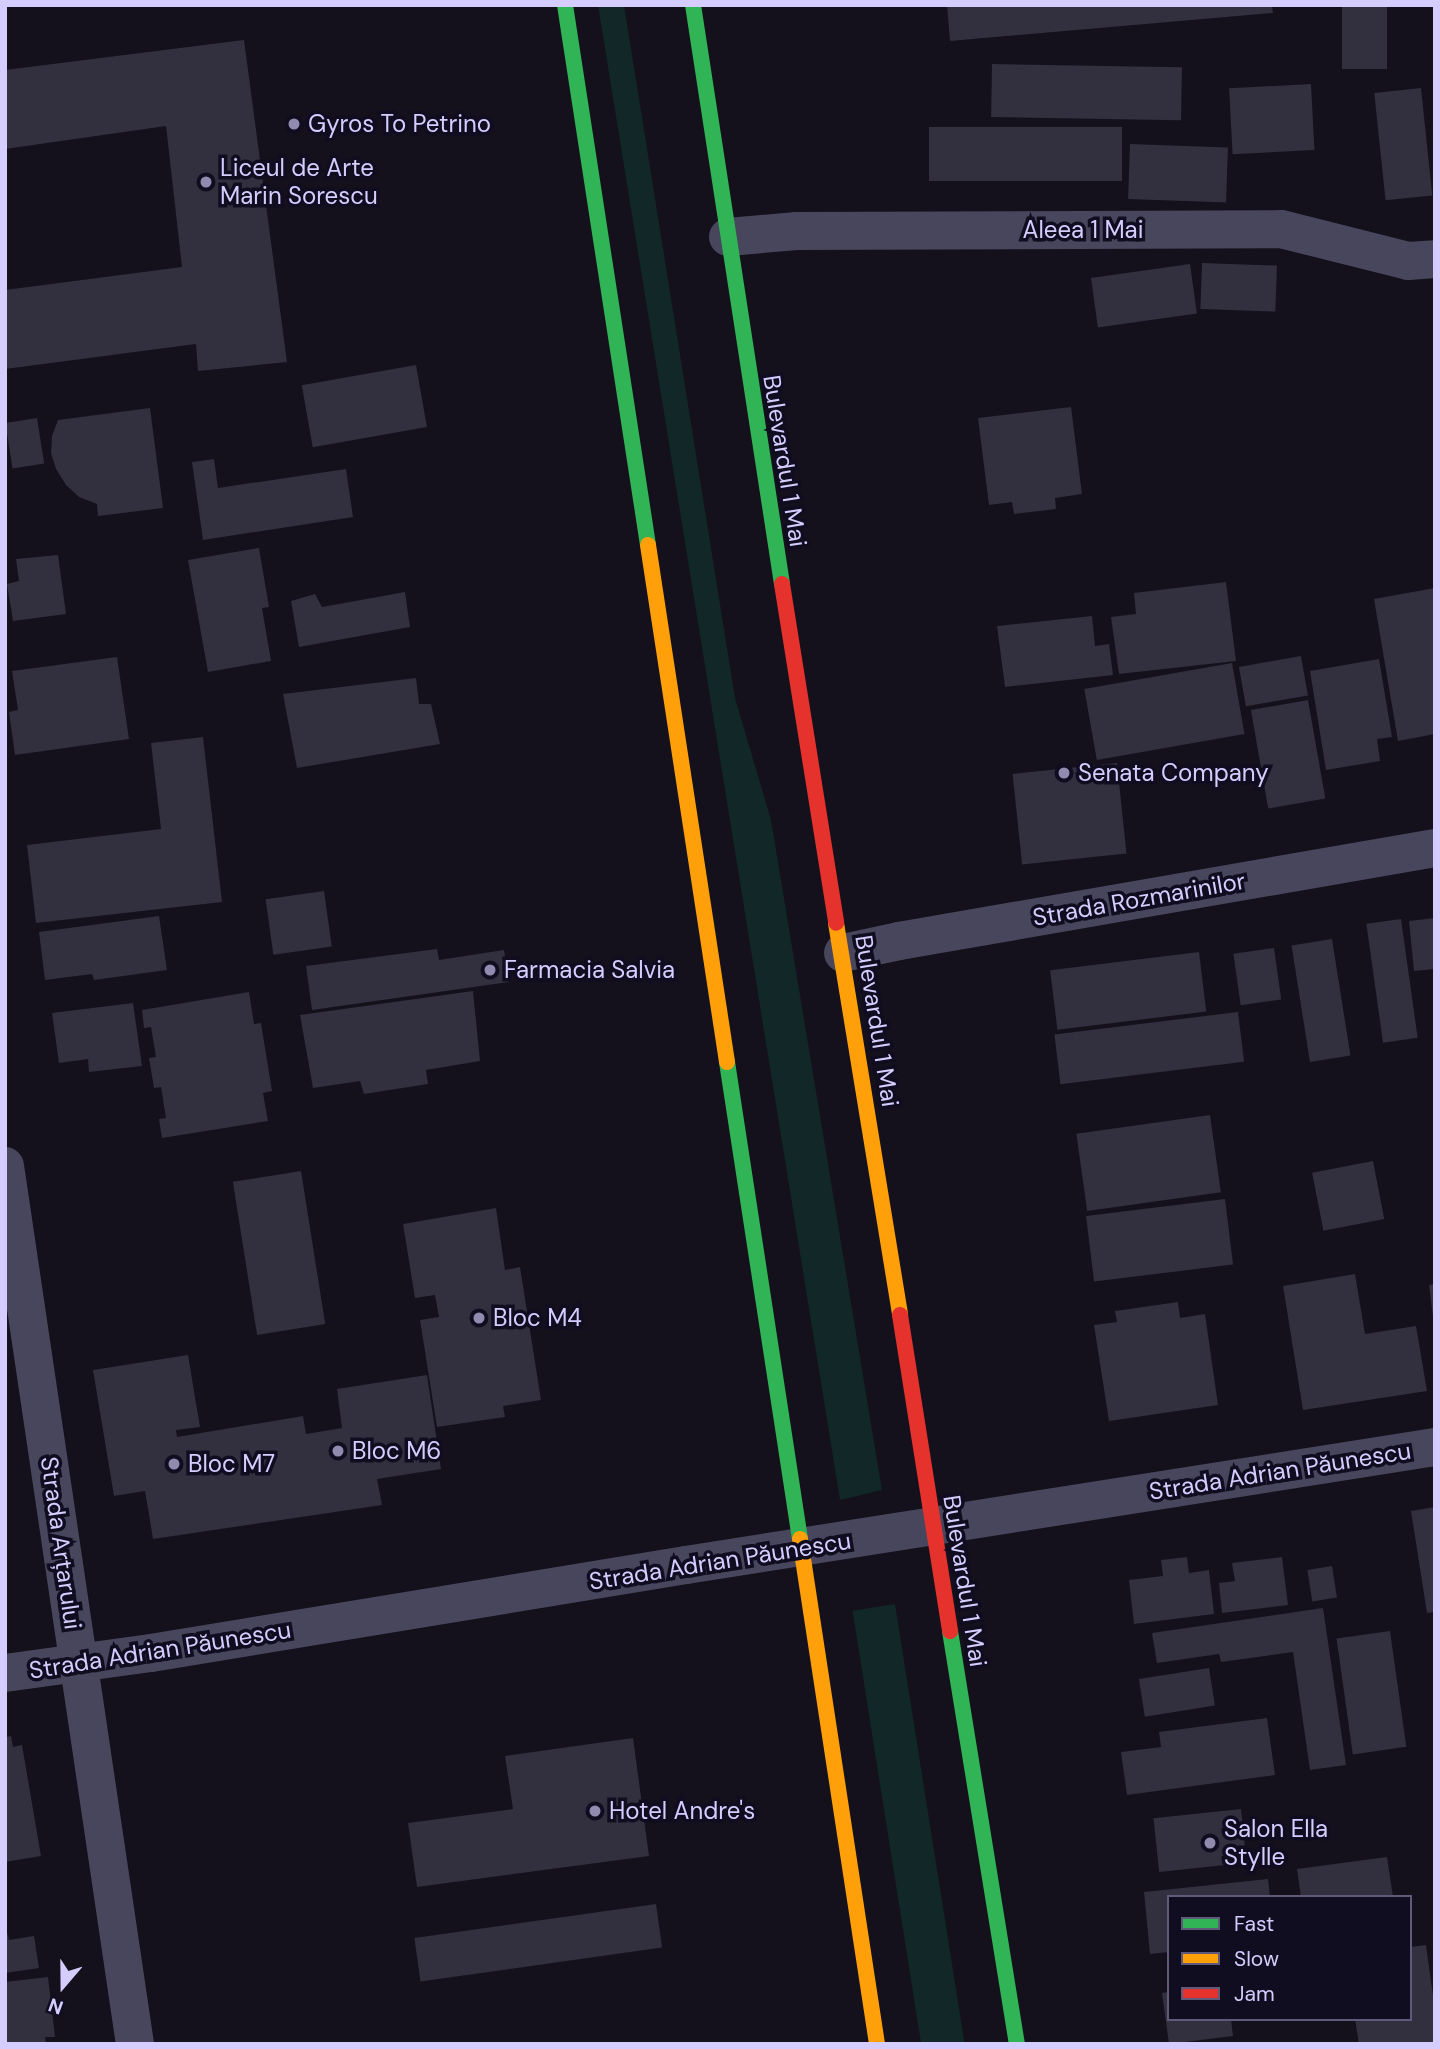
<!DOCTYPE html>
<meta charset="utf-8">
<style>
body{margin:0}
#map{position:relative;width:1440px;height:2049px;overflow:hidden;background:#14111c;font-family:"DM Sans",sans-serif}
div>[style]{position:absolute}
.green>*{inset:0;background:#112728;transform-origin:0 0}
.building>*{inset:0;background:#322f3e;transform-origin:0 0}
.street>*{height:38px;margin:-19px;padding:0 19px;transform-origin:19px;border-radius:19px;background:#48465d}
.fast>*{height:16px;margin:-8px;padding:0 8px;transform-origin:8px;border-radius:8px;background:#30b455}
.slow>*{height:16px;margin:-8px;padding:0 8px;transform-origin:8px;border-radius:8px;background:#ff9f0a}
.jam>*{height:16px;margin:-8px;padding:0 8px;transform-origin:8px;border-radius:8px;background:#e5322d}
.dots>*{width:19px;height:19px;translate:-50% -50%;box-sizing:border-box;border:4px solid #110d20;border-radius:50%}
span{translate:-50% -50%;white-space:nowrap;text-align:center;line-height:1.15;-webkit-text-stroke:7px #110d20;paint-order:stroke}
.poi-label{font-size:24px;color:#d4cdfe}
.left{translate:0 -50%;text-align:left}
.street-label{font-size:24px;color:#d4cdfe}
.frame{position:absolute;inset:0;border:7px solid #d4cdfe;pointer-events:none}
.legend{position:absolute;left:1167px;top:1895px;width:245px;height:126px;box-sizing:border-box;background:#110d20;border:2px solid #5f5a79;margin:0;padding:9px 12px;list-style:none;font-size:21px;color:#d4cdfe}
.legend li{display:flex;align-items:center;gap:14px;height:35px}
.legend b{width:35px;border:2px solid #5f5a79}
.north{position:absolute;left:28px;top:1951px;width:70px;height:70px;-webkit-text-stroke:5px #110d20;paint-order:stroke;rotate:200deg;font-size:19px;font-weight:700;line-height:28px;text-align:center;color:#d4cdfe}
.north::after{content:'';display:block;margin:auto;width:24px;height:32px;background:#d4cdfe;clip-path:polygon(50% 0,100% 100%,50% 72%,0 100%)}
</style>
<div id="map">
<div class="green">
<i style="clip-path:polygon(598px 5px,624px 5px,735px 698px,771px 820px,882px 1490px,840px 1500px)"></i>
<i style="left:895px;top:1604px;width:446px;height:43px;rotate:81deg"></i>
</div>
<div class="building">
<i style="clip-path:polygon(947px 5px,1272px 5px,1273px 13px,950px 41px)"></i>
<i style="left:1342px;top:5px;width:45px;height:64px"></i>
<i style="clip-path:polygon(244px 40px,287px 362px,198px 371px,196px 344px,5px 369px,5px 290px,182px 267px,166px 126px,5px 149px,5px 70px)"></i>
<i style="left:992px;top:64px;width:190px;height:53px;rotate:1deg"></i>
<i style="left:1311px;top:84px;width:66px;height:82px;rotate:87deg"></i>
<i style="left:1421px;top:88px;width:108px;height:47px;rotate:84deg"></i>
<i style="left:1122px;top:127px;width:54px;height:193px;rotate:90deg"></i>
<i style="left:1130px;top:144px;width:98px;height:55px;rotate:2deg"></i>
<i style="left:1202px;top:263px;width:75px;height:46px;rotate:2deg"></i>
<i style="left:1190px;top:264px;width:50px;height:100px;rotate:82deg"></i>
<i style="left:416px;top:365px;width:63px;height:116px;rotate:80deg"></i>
<i style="clip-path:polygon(1071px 407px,1082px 494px,1055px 498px,1056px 509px,1014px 514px,1012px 502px,989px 505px,978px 418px)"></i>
<i style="clip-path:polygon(150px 408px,163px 508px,98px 516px,97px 504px,79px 497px,66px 485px,56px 469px,51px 453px,52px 436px,58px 420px)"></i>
<i style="left:37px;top:418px;width:46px;height:32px;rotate:81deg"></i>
<i style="clip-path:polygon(214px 459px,218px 488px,346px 469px,353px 517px,203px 540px,192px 462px)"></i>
<i style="clip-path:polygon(259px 548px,269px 607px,262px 608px,271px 661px,208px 672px,188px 560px)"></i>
<i style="clip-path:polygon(58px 555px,66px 614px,13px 621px,7px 584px,19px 581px,16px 559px)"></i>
<i style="clip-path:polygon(1226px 582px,1236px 661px,1119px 674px,1111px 617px,1136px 614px,1134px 593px)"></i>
<i style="clip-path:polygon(1435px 588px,1435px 734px,1398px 741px,1374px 599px)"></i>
<i style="clip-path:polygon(405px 592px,410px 627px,299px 647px,291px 601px,315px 594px,322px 607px)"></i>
<i style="clip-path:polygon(1092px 616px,1095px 646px,1109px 644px,1113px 675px,1005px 687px,997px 626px)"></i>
<i style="left:1301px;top:656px;width:40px;height:63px;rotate:80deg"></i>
<i style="clip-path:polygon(117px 657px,129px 739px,15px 755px,9px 712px,18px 710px,12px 671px)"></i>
<i style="clip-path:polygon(1379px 659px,1392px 737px,1377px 739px,1380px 761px,1326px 770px,1310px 671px)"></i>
<i style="left:1232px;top:663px;width:72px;height:150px;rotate:80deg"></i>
<i style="clip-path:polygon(416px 678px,419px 704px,431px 704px,440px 744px,297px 768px,283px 694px)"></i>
<i style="left:1308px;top:700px;width:100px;height:58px;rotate:80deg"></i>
<i style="clip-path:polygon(203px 737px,222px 902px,36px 923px,27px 845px,161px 829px,151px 743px)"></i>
<i style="left:1117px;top:763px;width:91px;height:105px;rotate:84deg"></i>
<i style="left:324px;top:891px;width:56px;height:59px;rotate:82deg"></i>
<i style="clip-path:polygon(159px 916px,167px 970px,94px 980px,92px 974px,45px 980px,39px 932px)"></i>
<i style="clip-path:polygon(1435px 918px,1435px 969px,1414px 971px,1409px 921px)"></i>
<i style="left:1401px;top:919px;width:120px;height:35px;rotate:82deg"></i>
<i style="left:1332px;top:939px;width:118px;height:41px;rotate:81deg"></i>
<i style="left:1274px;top:948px;width:52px;height:41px;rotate:82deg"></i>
<i style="clip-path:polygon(437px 949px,439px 960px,504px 950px,509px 982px,312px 1010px,306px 966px)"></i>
<i style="left:1199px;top:952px;width:60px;height:150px;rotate:83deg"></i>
<i style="clip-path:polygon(473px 991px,480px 1061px,426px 1070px,428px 1084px,364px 1094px,360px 1081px,313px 1088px,300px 1015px)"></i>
<i style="clip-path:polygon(249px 992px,254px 1024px,261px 1023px,272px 1091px,263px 1093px,268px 1121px,162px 1138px,159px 1119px,166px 1118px,161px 1087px,154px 1088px,149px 1058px,156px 1057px,151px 1027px,144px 1028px,142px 1010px)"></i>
<i style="clip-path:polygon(133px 1003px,142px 1066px,89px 1072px,88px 1059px,59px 1063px,52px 1013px)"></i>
<i style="left:1238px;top:1012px;width:50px;height:185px;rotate:83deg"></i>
<i style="left:1210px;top:1115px;width:78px;height:135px;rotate:82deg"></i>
<i style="left:1373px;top:1161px;width:59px;height:62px;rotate:79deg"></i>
<i style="left:301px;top:1171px;width:155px;height:69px;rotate:81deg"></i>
<i style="left:1225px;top:1199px;width:66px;height:140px;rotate:83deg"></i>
<i style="clip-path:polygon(496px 1208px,505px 1270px,520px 1267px,541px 1400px,503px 1406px,505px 1417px,437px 1427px,420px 1320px,439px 1317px,435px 1295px,415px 1298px,403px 1224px)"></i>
<i style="clip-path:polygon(1355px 1274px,1365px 1334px,1416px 1326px,1427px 1391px,1303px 1410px,1283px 1286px)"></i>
<i style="clip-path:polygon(1435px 1284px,1435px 1317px,1433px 1317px,1429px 1285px)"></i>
<i style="clip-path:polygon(1178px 1302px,1180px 1318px,1205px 1314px,1218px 1405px,1109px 1421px,1094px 1325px,1117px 1322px,1115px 1311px)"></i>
<i style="clip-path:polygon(188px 1355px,200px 1427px,176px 1430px,177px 1437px,303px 1416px,306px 1434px,342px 1428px,337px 1389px,427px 1375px,441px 1469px,377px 1479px,382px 1505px,153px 1539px,145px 1491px,114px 1496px,93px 1370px)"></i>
<i style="clip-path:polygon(1435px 1507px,1435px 1612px,1427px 1613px,1411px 1511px)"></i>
<i style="clip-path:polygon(1187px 1557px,1189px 1573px,1209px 1570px,1214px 1614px,1134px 1624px,1129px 1580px,1163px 1576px,1161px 1560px)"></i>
<i style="clip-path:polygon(1282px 1557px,1288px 1605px,1222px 1613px,1219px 1583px,1235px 1581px,1232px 1563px)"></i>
<i style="left:1332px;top:1566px;width:32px;height:25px;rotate:81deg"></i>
<i style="clip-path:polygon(1323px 1608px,1346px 1765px,1310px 1770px,1293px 1652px,1221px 1662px,1219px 1654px,1157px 1663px,1152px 1633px)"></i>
<i style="left:1390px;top:1631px;width:117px;height:54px;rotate:82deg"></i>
<i style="left:1209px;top:1668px;width:38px;height:71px;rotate:81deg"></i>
<i style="clip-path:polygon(1267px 1718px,1275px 1775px,1127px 1795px,1121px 1752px,1161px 1747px,1159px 1732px)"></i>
<i style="clip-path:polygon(11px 1736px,13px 1747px,22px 1745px,41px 1856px,5px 1862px,5px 1737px)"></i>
<i style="clip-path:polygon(633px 1738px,649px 1856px,417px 1887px,408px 1823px,513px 1809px,505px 1756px)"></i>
<i style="left:1241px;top:1809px;width:54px;height:88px;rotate:84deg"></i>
<i style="clip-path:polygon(1387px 1857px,1393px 1897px,1301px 1897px,1297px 1869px)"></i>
<i style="clip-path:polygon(1268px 1879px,1270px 1897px,1169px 1897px,1169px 1952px,1150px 1954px,1144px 1892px)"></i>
<i style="left:656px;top:1904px;width:44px;height:244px;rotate:82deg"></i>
<i style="clip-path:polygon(5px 1925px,9px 1940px,34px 1936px,39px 1968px,5px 1973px)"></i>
<i style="clip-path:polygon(1426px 1945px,1435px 2010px,1435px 2044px,1359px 2044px,1355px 2019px,1410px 2019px,1410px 1947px)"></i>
<i style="clip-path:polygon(48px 1977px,55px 2037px,45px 2037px,46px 2044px,5px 2044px,5px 1982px)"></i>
<i style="clip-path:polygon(1169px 1992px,1169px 2019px,1231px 2019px,1233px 2036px,1169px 2044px,1162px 1993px)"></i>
</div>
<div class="street">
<i style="left:728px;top:237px;width:69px;rotate:-5deg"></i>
<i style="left:797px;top:231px;width:484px;rotate:-0.2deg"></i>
<i style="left:1281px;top:229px;width:131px;rotate:14.1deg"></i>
<i style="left:1408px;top:261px;width:27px;rotate:-4deg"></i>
<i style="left:843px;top:953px;width:57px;rotate:-12.1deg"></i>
<i style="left:899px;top:941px;width:544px;rotate:-9.84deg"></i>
<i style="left:5px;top:1166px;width:888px;rotate:81.58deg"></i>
<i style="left:5px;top:1673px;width:147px;rotate:-7.8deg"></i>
<i style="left:151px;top:1653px;width:542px;rotate:-9.34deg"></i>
<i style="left:686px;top:1565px;width:758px;rotate:-8.95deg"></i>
</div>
<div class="fast">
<i style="left:565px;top:5px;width:546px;rotate:81.26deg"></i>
<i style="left:693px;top:5px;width:586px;rotate:81.26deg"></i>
<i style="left:727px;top:1062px;width:483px;rotate:81.3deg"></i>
<i style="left:950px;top:1631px;width:418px;rotate:80.8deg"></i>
</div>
<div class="slow">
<i style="left:648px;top:545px;width:523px;rotate:81.31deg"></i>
<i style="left:836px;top:923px;width:397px;rotate:80.7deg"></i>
<i style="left:800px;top:1539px;width:511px;rotate:81.33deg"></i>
</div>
<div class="jam">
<i style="left:782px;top:584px;width:343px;rotate:80.9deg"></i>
<i style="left:900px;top:1315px;width:320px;rotate:81deg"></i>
</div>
<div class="dots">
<i style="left:294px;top:124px;background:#918baf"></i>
<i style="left:206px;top:182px;background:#918baf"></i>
<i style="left:1064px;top:773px;background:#918baf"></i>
<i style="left:490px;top:970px;background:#918baf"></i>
<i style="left:479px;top:1318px;background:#918baf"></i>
<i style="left:338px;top:1451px;background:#918baf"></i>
<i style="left:174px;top:1464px;background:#918baf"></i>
<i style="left:595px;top:1811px;background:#918baf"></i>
<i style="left:1210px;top:1843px;background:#918baf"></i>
</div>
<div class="poi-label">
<span class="left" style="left:308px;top:124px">Gyros To Petrino</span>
<span class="left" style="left:220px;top:182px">Liceul de Arte<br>Marin Sorescu</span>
<span class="left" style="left:1078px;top:773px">Senata Company</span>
<span class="left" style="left:504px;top:970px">Farmacia Salvia</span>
<span class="left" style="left:493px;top:1318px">Bloc M4</span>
<span class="left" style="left:352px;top:1451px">Bloc M6</span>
<span class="left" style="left:188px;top:1464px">Bloc M7</span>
<span class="left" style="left:609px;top:1811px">Hotel Andre's</span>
<span class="left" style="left:1224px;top:1843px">Salon Ella<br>Stylle</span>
</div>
<div class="street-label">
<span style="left:1083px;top:230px">Aleea 1 Mai</span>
<span style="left:785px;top:461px;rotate:81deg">Bulevardul 1 Mai</span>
<span style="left:1139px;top:899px;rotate:-10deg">Strada Rozmarinilor</span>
<span style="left:877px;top:1021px;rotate:81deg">Bulevardul 1 Mai</span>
<span style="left:1280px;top:1471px;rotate:-9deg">Strada Adrian Păunescu</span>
<span style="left:61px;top:1543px;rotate:82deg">Strada Arțarului</span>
<span style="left:720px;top:1561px;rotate:-9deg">Strada Adrian Păunescu</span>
<span style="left:965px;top:1581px;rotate:81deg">Bulevardul 1 Mai</span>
<span style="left:160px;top:1650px;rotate:-9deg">Strada Adrian Păunescu</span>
</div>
<div class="frame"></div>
<ul class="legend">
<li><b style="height:9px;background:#30b455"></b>Fast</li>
<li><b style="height:9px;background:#ff9f0a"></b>Slow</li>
<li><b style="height:9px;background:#e5322d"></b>Jam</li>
</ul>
<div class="north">N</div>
</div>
